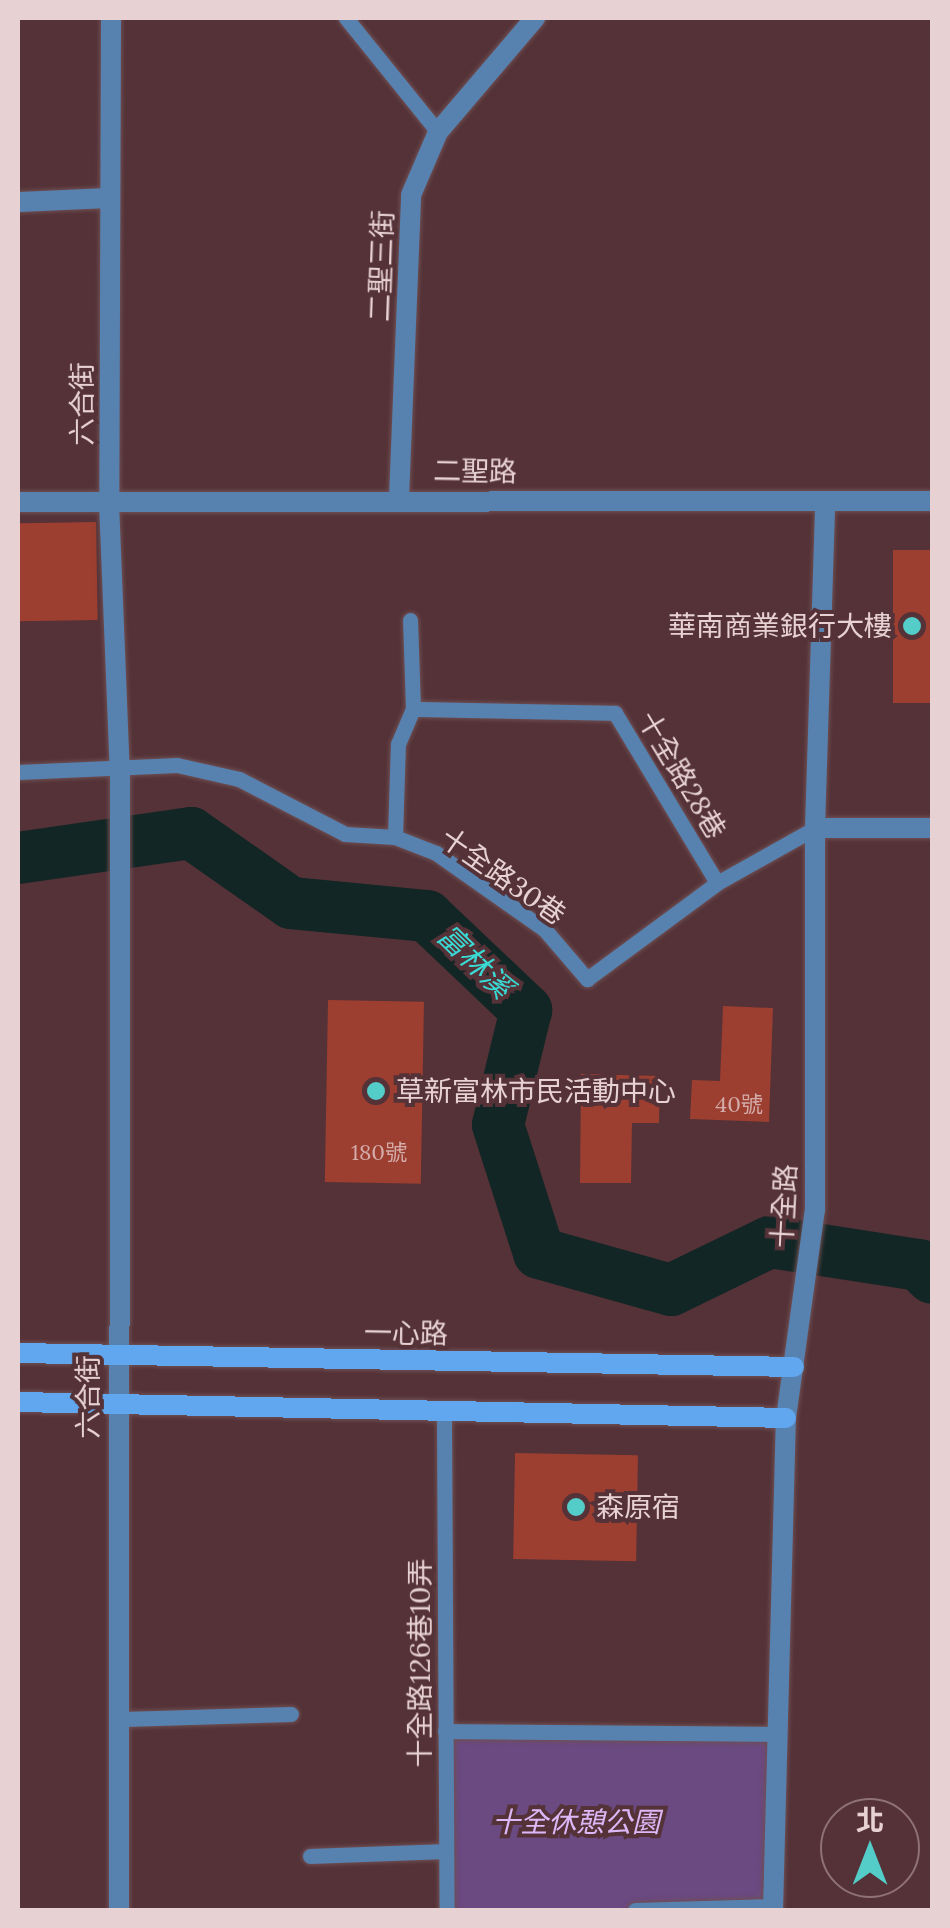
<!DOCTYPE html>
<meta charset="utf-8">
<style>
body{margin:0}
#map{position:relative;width:950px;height:1928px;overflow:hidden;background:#543237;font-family:Lora,"Noto Sans TC",serif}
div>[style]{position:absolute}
.green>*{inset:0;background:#6b4981;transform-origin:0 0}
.river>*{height:52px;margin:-26px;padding:0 26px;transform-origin:26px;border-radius:26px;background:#122625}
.building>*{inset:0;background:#9c3e30;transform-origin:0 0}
.roads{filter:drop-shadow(0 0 2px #6e4f53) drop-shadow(0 0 2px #6e4f53)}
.lane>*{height:15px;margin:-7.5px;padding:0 7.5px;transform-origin:7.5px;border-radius:7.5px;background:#5782b0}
.street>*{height:20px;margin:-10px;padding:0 10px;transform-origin:10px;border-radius:10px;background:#5782b0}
.secondary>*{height:20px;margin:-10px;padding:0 10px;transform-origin:10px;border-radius:10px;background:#61a7f0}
.dots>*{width:28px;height:28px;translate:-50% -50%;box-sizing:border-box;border:5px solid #543237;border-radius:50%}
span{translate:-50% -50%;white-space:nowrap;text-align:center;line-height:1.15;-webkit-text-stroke:8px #543237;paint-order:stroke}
.number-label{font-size:22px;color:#d4acaa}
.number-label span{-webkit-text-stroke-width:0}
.street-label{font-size:28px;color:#e7d1d3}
.poi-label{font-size:28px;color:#e7d1d3}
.right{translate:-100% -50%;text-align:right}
.left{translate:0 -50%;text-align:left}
.park-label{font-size:28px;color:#ddb8f8;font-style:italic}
.water-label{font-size:30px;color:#3ad9d3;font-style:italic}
.frame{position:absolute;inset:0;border:20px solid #e7d1d3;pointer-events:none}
.north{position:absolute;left:820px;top:1798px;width:100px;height:100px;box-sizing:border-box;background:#543237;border:2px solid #8f7275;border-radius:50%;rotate:0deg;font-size:28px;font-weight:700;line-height:40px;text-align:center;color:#e7d1d3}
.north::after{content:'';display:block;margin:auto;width:35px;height:45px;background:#54cdc8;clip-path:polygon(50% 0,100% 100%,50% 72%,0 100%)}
</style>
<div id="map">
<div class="green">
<i style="left:445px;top:1731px;width:333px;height:179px;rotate:1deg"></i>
</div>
<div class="river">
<i style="left:18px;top:858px;width:175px;rotate:-8.2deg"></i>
<i style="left:191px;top:833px;width:122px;rotate:35deg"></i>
<i style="left:291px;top:903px;width:137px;rotate:5.5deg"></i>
<i style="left:427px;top:916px;width:137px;rotate:43.5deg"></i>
<i style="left:526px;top:1010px;width:118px;rotate:103.7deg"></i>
<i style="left:498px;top:1125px;width:134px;rotate:72.2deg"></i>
<i style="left:539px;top:1253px;width:137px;rotate:15.7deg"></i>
<i style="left:671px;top:1290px;width:110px;rotate:-25.9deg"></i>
<i style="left:770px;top:1242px;width:151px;rotate:8.8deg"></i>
<i style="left:919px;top:1265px;width:18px;rotate:45deg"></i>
</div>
<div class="building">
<i style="left:96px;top:522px;width:98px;height:78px;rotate:89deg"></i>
<i style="left:893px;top:550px;width:39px;height:153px"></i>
<i style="left:328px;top:1000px;width:96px;height:182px;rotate:1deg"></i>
<i style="clip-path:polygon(723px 1006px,773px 1008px,769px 1122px,690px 1119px,692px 1080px,720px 1081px)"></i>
<i style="clip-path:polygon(581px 1074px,660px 1076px,659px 1123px,632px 1123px,631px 1183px,580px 1183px)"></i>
<i style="left:515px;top:1453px;width:123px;height:106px;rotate:1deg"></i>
</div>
<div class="roads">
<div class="lane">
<i style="left:346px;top:18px;width:146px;rotate:51.1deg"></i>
<i style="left:413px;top:709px;width:202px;rotate:1.1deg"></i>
<i style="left:615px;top:713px;width:198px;rotate:59deg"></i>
<i style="left:18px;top:772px;width:159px;rotate:-2.5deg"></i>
<i style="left:177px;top:765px;width:64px;rotate:12.7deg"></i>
<i style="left:239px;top:779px;width:119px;rotate:27.4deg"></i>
<i style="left:345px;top:834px;width:50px;rotate:3.4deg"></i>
<i style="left:395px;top:837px;width:44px;rotate:21.3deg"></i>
<i style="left:436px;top:853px;width:133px;rotate:35.2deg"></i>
<i style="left:545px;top:930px;width:65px;rotate:49.4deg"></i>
<i style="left:587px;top:979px;width:162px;rotate:-36.4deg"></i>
<i style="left:717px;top:883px;width:112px;rotate:-29.3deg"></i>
<i style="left:395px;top:837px;width:93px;rotate:-88.2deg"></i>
<i style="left:398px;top:744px;width:38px;rotate:-67deg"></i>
<i style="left:413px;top:709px;width:89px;rotate:-91.9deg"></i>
<i style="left:444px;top:1416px;width:494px;rotate:89.7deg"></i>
<i style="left:122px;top:1719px;width:169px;rotate:-1.7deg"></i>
<i style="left:445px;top:1731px;width:333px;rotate:0.5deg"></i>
<i style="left:310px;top:1856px;width:136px;rotate:-2.1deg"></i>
<i style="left:635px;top:1910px;width:138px;rotate:-1.7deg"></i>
</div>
<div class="street">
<i style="left:111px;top:18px;width:484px;rotate:90.2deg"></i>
<i style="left:109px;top:502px;width:270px;rotate:87.7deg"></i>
<i style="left:120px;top:772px;width:1138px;rotate:90.05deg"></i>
<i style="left:18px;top:202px;width:92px;rotate:-2.5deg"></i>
<i style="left:399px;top:498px;width:303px;rotate:-87.7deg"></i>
<i style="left:411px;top:195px;width:69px;rotate:-66.8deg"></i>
<i style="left:438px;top:132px;width:150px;rotate:-49.6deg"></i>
<i style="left:18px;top:502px;width:914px;rotate:-0.06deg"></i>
<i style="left:815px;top:828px;width:117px"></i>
<i style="left:773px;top:1910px;width:492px;rotate:-88.5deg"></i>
<i style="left:786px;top:1418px;width:210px;rotate:-82.1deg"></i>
<i style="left:815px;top:1210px;width:382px;rotate:-90deg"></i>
<i style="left:815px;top:828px;width:326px;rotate:-88.2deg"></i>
</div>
<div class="secondary">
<i style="left:18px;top:1353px;width:776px;rotate:1.03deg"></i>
<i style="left:18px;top:1402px;width:768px;rotate:1.19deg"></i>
</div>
</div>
<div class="dots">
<i style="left:912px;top:626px;background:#54cdc8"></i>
<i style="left:376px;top:1091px;background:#54cdc8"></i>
<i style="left:576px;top:1507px;background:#54cdc8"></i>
</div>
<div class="number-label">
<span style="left:739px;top:1105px">40號</span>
<span style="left:379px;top:1153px">180號</span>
</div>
<div class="street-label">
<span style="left:381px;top:266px;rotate:-88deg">二聖三街</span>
<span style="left:82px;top:404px;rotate:-90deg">六合街</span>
<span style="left:475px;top:471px;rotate:1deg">二聖路</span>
<span style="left:682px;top:775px;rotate:59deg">十全路28巷</span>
<span style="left:503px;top:876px;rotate:35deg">十全路30巷</span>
<span style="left:784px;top:1206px;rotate:-87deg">十全路</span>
<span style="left:406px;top:1333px;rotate:1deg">一心路</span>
<span style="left:88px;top:1397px;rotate:-90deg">六合街</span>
<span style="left:420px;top:1663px;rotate:-90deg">十全路126巷10弄</span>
</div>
<div class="poi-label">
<span class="right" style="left:892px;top:626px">華南商業銀行大樓</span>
<span class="left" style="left:396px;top:1091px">草新富林市民活動中心</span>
<span class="left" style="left:596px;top:1507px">森原宿</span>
</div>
<div class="park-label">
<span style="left:576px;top:1822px">十全休憩公園</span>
</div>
<div class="water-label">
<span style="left:475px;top:961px;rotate:44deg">富林溪</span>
</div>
<div class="frame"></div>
<div class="north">北</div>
</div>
